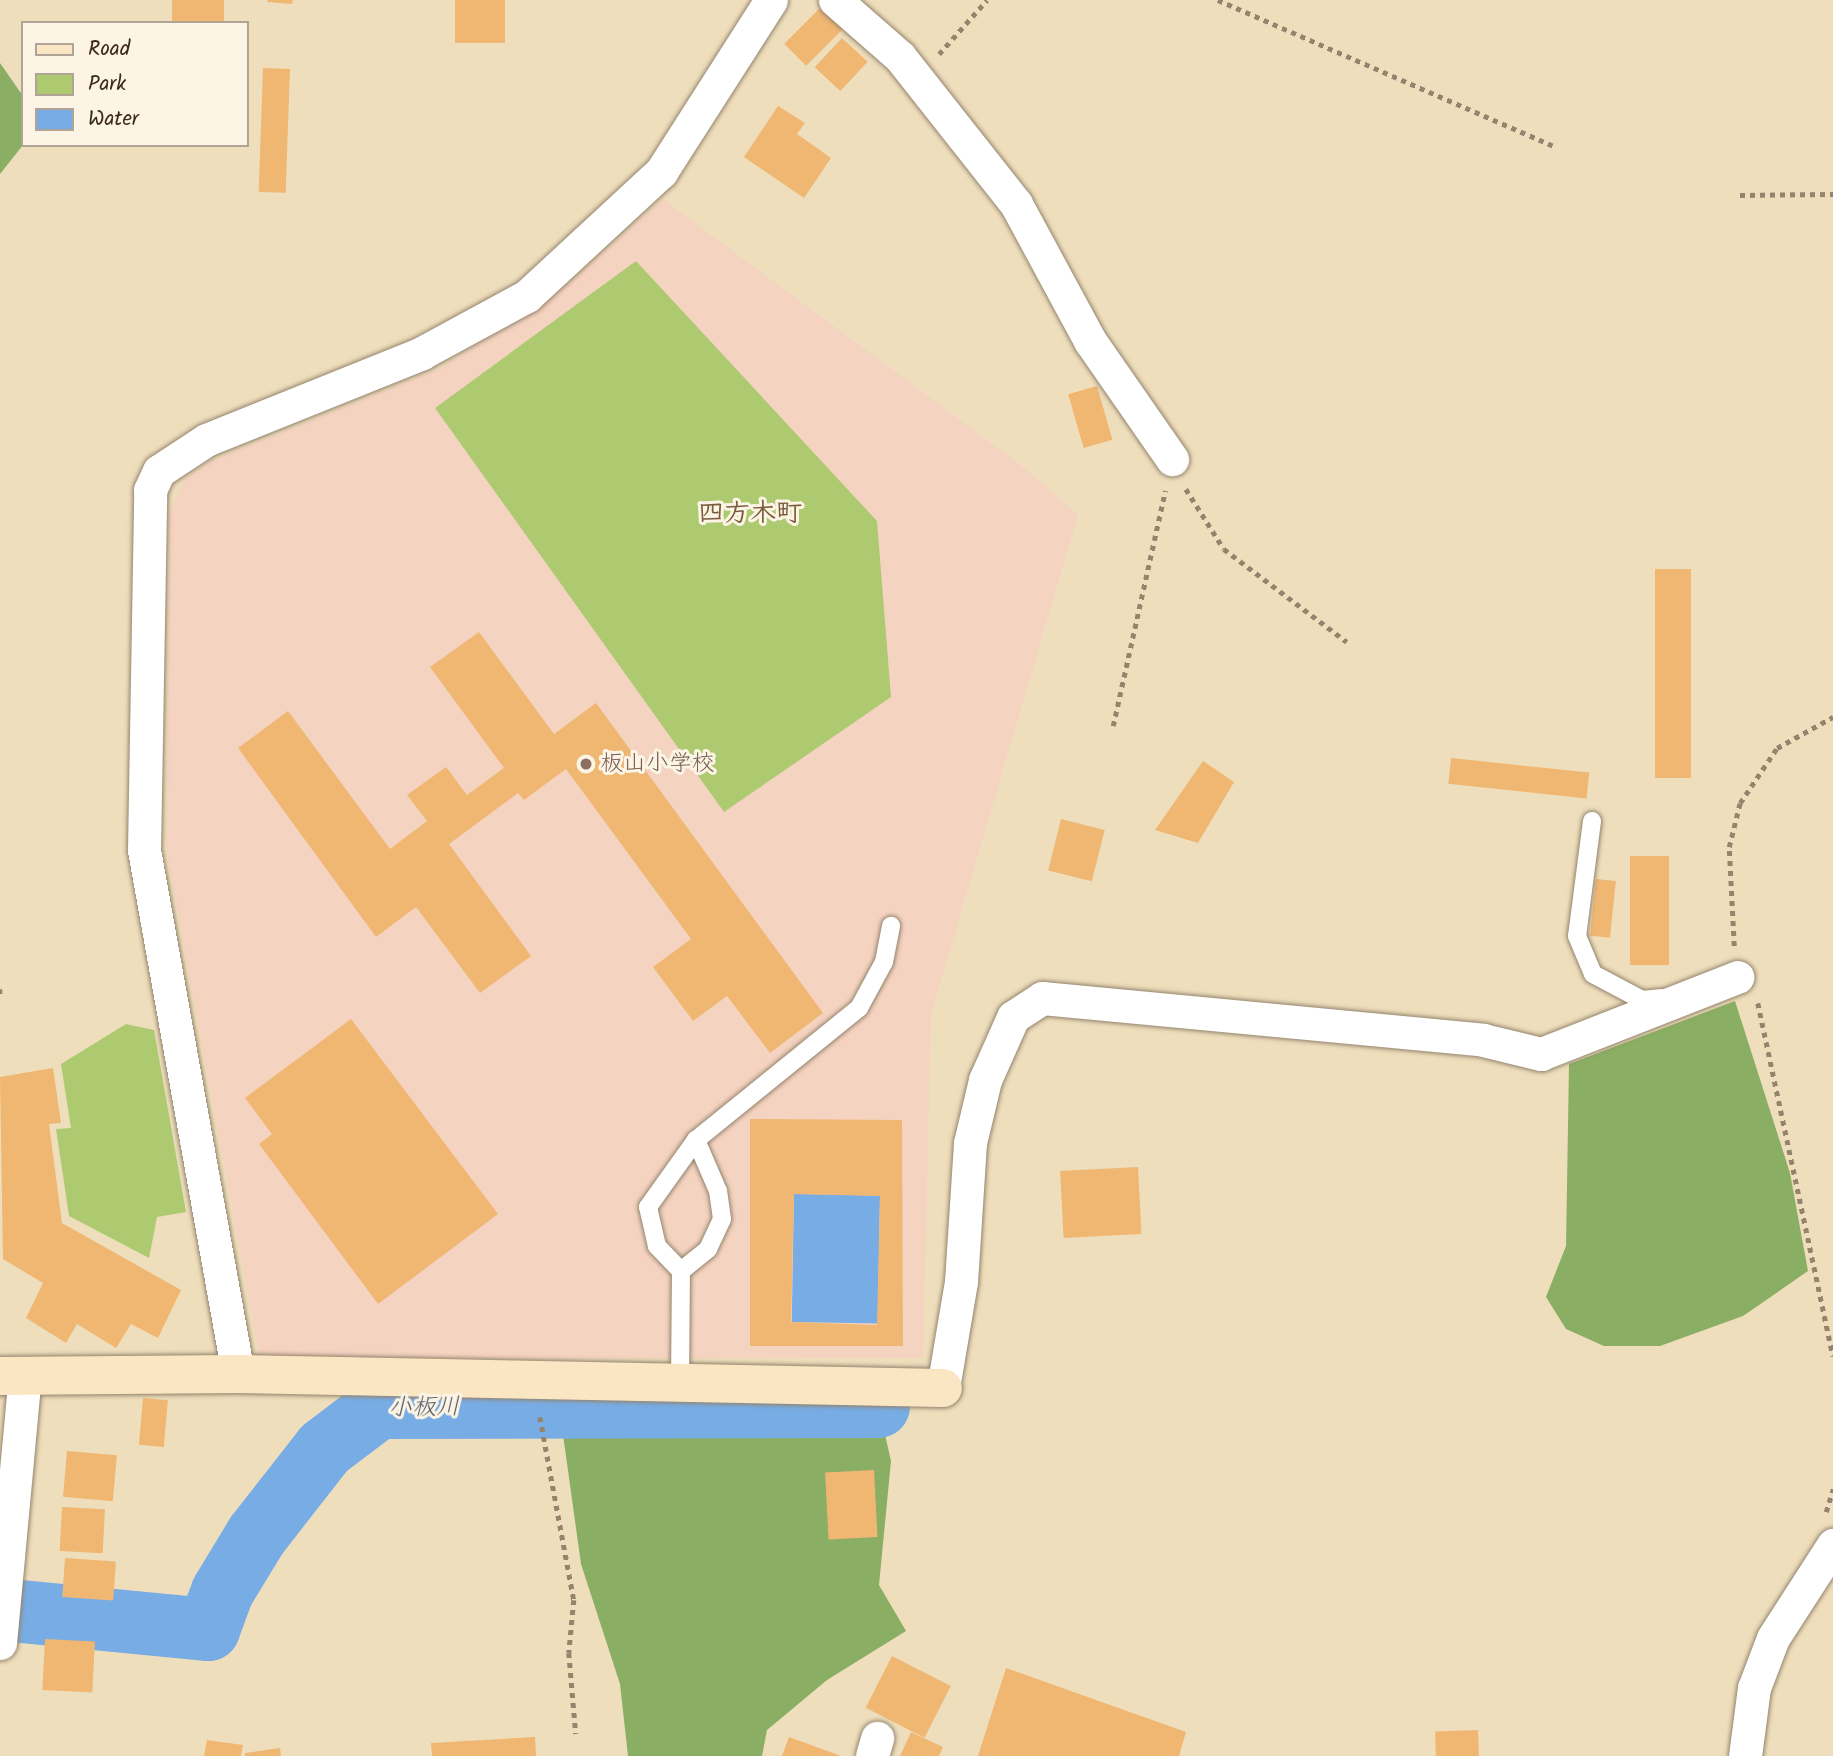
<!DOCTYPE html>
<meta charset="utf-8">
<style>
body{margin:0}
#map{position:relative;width:1833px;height:1756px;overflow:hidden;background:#eedebc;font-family:Kalam,"Klee One",sans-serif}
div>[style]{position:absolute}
.built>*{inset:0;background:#f5d3c1}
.green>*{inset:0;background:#aeca71}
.forest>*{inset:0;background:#8aae63}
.water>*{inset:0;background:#78ace5;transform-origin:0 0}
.river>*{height:63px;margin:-31.5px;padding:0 31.5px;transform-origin:31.5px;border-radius:31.5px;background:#78ace5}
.building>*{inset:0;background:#f0b773;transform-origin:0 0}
.path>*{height:4.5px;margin-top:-2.25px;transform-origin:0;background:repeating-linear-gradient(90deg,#94846d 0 5px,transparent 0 10px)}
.roads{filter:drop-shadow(0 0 2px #94846d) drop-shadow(0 0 2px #94846d)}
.lane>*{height:18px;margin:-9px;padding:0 9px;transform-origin:9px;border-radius:9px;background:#fff}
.street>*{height:33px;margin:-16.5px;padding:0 16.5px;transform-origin:16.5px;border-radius:16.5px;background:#fff}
.secondary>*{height:38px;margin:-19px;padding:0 19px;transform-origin:19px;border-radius:19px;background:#fbe6c3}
.dots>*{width:19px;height:19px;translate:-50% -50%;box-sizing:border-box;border:4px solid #fcf5e5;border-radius:50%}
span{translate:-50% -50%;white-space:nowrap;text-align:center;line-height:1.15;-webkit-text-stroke:6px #fcf5e5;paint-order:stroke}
.education-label{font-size:23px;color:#785e54}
.left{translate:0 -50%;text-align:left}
.water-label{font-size:24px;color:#505864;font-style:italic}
.quarter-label{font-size:26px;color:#7a5b3c;font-weight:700}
.legend{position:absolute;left:21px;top:21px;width:228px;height:126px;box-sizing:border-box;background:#fcf5e5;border:2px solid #afa495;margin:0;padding:9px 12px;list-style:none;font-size:21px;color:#3b2a1e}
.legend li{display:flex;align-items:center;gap:14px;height:35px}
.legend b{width:35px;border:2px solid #afa495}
</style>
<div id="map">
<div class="built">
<i style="clip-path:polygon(663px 199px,1026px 469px,1078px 515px,931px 1014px,923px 1358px,260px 1359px,167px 852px,169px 513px,184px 480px,208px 462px,439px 369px,556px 294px)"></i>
</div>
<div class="green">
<i style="clip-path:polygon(636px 261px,877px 521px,891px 697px,724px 812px,435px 408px)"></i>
<i style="clip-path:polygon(126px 1024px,154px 1030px,186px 1212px,157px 1217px,149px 1258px,69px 1216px,56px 1129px,71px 1128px,61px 1064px)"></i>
</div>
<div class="forest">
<i style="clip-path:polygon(0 63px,23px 96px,23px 145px,0 174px)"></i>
<i style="clip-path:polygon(1735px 1001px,1790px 1173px,1808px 1271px,1743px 1316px,1660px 1346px,1604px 1346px,1566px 1329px,1546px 1297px,1566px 1246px,1569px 1064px)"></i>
<i style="clip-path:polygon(560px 1413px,881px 1417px,891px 1461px,879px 1585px,906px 1631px,827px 1680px,767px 1730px,762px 1756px,628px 1756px,620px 1684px,581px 1564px)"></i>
</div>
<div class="water">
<i style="left:794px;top:1194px;width:86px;height:128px;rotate:1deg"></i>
</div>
<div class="river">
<i style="left:0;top:1609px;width:209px;rotate:5.5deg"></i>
<i style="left:208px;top:1629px;width:40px;rotate:-69.8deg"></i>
<i style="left:222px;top:1591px;width:66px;rotate:-58.7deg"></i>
<i style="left:256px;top:1535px;width:110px;rotate:-52deg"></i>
<i style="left:324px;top:1448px;width:68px;rotate:-37.2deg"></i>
<i style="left:378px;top:1407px;width:500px;rotate:-0.11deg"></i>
</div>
<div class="building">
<i style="left:172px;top:0;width:52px;height:23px"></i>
<i style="clip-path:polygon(268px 0,293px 0,292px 4px,267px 2px)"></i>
<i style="left:455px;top:0;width:50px;height:43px"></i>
<i style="left:821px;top:7px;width:31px;height:52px;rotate:45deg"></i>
<i style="left:842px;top:38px;width:35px;height:40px;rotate:43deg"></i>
<i style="left:263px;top:68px;width:27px;height:124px;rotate:2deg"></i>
<i style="clip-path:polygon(778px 106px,805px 123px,797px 134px,831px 158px,804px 198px,744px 157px)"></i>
<i style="left:1097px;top:386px;width:56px;height:30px;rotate:74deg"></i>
<i style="left:1655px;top:569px;width:36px;height:209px"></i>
<i style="clip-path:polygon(479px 632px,554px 734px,596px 703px,823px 1013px,770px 1053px,727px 996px,693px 1021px,653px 967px,691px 939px,566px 769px,524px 800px,518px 793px,449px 844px,531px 956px,480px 993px,416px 907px,376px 937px,238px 748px,288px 711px,390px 849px,427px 821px,407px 795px,446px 767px,467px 795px,504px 768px,430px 667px)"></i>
<i style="left:1451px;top:758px;width:139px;height:26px;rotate:6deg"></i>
<i style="clip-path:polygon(1203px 761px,1234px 782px,1198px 843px,1155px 830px)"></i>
<i style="left:1061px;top:819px;width:45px;height:53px;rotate:14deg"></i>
<i style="left:1630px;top:856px;width:39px;height:109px"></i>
<i style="left:1596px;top:879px;width:20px;height:57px;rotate:6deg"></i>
<i style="clip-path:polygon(351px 1019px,498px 1214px,378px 1304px,259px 1144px,272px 1134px,245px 1098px)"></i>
<i style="clip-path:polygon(53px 1068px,61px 1123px,49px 1124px,62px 1223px,181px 1290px,158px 1338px,131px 1324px,116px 1348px,77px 1324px,66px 1343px,26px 1318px,43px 1283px,3px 1259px,0 1077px)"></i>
<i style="clip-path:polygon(evenodd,750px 1119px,902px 1120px,903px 1346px,750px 1346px,750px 1119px,794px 1194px,880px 1196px,877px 1325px,791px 1322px,794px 1194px)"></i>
<i style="left:1138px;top:1167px;width:67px;height:78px;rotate:87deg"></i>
<i style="left:143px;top:1398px;width:25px;height:47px;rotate:5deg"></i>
<i style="left:67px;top:1451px;width:50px;height:46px;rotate:5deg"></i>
<i style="left:874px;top:1470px;width:67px;height:49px;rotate:87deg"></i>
<i style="left:62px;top:1507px;width:43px;height:44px;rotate:3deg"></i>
<i style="left:65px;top:1558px;width:51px;height:39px;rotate:4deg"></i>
<i style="left:45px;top:1639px;width:50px;height:51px;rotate:3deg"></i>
<i style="left:892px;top:1656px;width:66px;height:58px;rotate:27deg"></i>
<i style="clip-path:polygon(1006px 1668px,1186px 1732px,1179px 1756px,978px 1756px)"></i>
<i style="left:1478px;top:1730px;width:26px;height:43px;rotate:88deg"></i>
<i style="clip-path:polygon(911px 1732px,943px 1747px,939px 1756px,900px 1756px)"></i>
<i style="clip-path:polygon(535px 1737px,536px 1756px,432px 1756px,431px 1743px)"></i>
<i style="clip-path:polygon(789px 1737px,841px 1756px,782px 1756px)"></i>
<i style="clip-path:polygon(207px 1740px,243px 1745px,241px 1756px,204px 1756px)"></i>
<i style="clip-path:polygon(280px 1748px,281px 1756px,245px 1756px,245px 1753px)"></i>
</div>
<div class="path">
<i style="left:1218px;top:0;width:365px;rotate:23.5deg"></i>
<i style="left:939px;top:54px;width:72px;rotate:-48.4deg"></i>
<i style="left:1740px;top:195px;width:93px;rotate:-0.6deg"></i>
<i style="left:1186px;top:489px;width:71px;rotate:57.7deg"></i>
<i style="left:1224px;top:549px;width:154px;rotate:37.1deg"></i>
<i style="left:1113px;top:726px;width:241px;rotate:-77.5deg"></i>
<i style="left:1734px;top:946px;width:99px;rotate:-92.9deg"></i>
<i style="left:1729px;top:847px;width:45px;rotate:-76deg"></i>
<i style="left:1740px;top:803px;width:66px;rotate:-56.1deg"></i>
<i style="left:1777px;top:748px;width:64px;rotate:-29deg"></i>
<i style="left:0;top:989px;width:6px;rotate:90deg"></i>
<i style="left:1758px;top:1003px;width:361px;rotate:78deg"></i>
<i style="left:540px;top:1417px;width:186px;rotate:79.5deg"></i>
<i style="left:574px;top:1600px;width:53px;rotate:95.4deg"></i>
<i style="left:569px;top:1653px;width:81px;rotate:85.1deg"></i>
<i style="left:1826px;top:1512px;width:24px;rotate:-73deg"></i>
</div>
<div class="roads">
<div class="lane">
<i style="left:1592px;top:821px;width:116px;rotate:97.4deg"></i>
<i style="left:1577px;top:936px;width:41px;rotate:67.2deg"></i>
<i style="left:1593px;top:974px;width:55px;rotate:28deg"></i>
<i style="left:1642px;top:1000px;width:18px;rotate:-6deg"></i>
<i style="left:681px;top:1271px;width:35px;rotate:-39deg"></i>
<i style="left:708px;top:1249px;width:33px;rotate:-65deg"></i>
<i style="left:722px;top:1219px;width:28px;rotate:-98deg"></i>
<i style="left:718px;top:1191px;width:56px;rotate:-113.3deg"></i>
<i style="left:680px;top:1383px;width:112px;rotate:-89.5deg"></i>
<i style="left:681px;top:1271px;width:35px;rotate:-134deg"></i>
<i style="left:657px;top:1246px;width:40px;rotate:-103deg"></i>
<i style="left:648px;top:1207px;width:82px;rotate:-54.4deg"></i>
<i style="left:696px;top:1140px;width:210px;rotate:-39deg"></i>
<i style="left:859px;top:1008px;width:52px;rotate:-61.5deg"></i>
<i style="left:884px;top:962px;width:37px;rotate:-79deg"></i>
</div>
<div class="street">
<i style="left:835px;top:0;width:86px;rotate:41.2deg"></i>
<i style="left:900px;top:57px;width:187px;rotate:51.7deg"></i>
<i style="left:1016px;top:204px;width:156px;rotate:61.6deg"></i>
<i style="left:1090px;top:341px;width:144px;rotate:55.2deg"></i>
<i style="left:238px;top:1374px;width:532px;rotate:-100.17deg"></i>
<i style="left:144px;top:850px;width:360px;rotate:-89deg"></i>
<i style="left:150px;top:490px;width:21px;rotate:-65deg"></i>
<i style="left:159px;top:471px;width:56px;rotate:-33.4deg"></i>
<i style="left:206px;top:440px;width:233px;rotate:-21.9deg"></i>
<i style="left:422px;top:353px;width:119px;rotate:-28.5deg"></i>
<i style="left:527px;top:296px;width:183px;rotate:-42.8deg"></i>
<i style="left:661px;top:172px;width:204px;rotate:-57.4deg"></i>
<i style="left:943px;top:1388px;width:108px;rotate:-80.4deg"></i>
<i style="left:961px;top:1282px;width:139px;rotate:-86.3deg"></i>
<i style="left:970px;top:1143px;width:65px;rotate:-76.6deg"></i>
<i style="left:985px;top:1080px;width:69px;rotate:-66deg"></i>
<i style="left:1013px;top:1017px;width:35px;rotate:-33deg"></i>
<i style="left:1042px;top:998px;width:443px;rotate:5.4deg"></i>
<i style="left:1483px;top:1040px;width:60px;rotate:13.6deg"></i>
<i style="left:1541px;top:1054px;width:211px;rotate:-21.4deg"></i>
<i style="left:0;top:1643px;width:268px;rotate:-84.7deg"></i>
<i style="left:872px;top:1756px;width:19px;rotate:-74deg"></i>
<i style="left:1745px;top:1756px;width:69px;rotate:-82.5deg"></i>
<i style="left:1754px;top:1688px;width:53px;rotate:-69.2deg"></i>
<i style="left:1773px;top:1638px;width:111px;rotate:-57.2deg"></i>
</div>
<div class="secondary">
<i style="left:0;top:1376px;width:238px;rotate:-0.5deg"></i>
<i style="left:238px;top:1374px;width:705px;rotate:1.14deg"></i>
</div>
</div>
<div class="dots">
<i style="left:586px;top:764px;background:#8d6e63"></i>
</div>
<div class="education-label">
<span class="left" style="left:600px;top:764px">板山小学校</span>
</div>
<div class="water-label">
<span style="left:424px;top:1408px;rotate:-1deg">小板川</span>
</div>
<div class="quarter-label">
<span style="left:750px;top:515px">四方木町</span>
</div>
<ul class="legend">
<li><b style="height:9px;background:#fbe6c3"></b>Road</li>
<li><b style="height:19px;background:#aeca71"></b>Park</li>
<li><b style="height:19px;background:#78ace5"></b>Water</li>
</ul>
</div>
